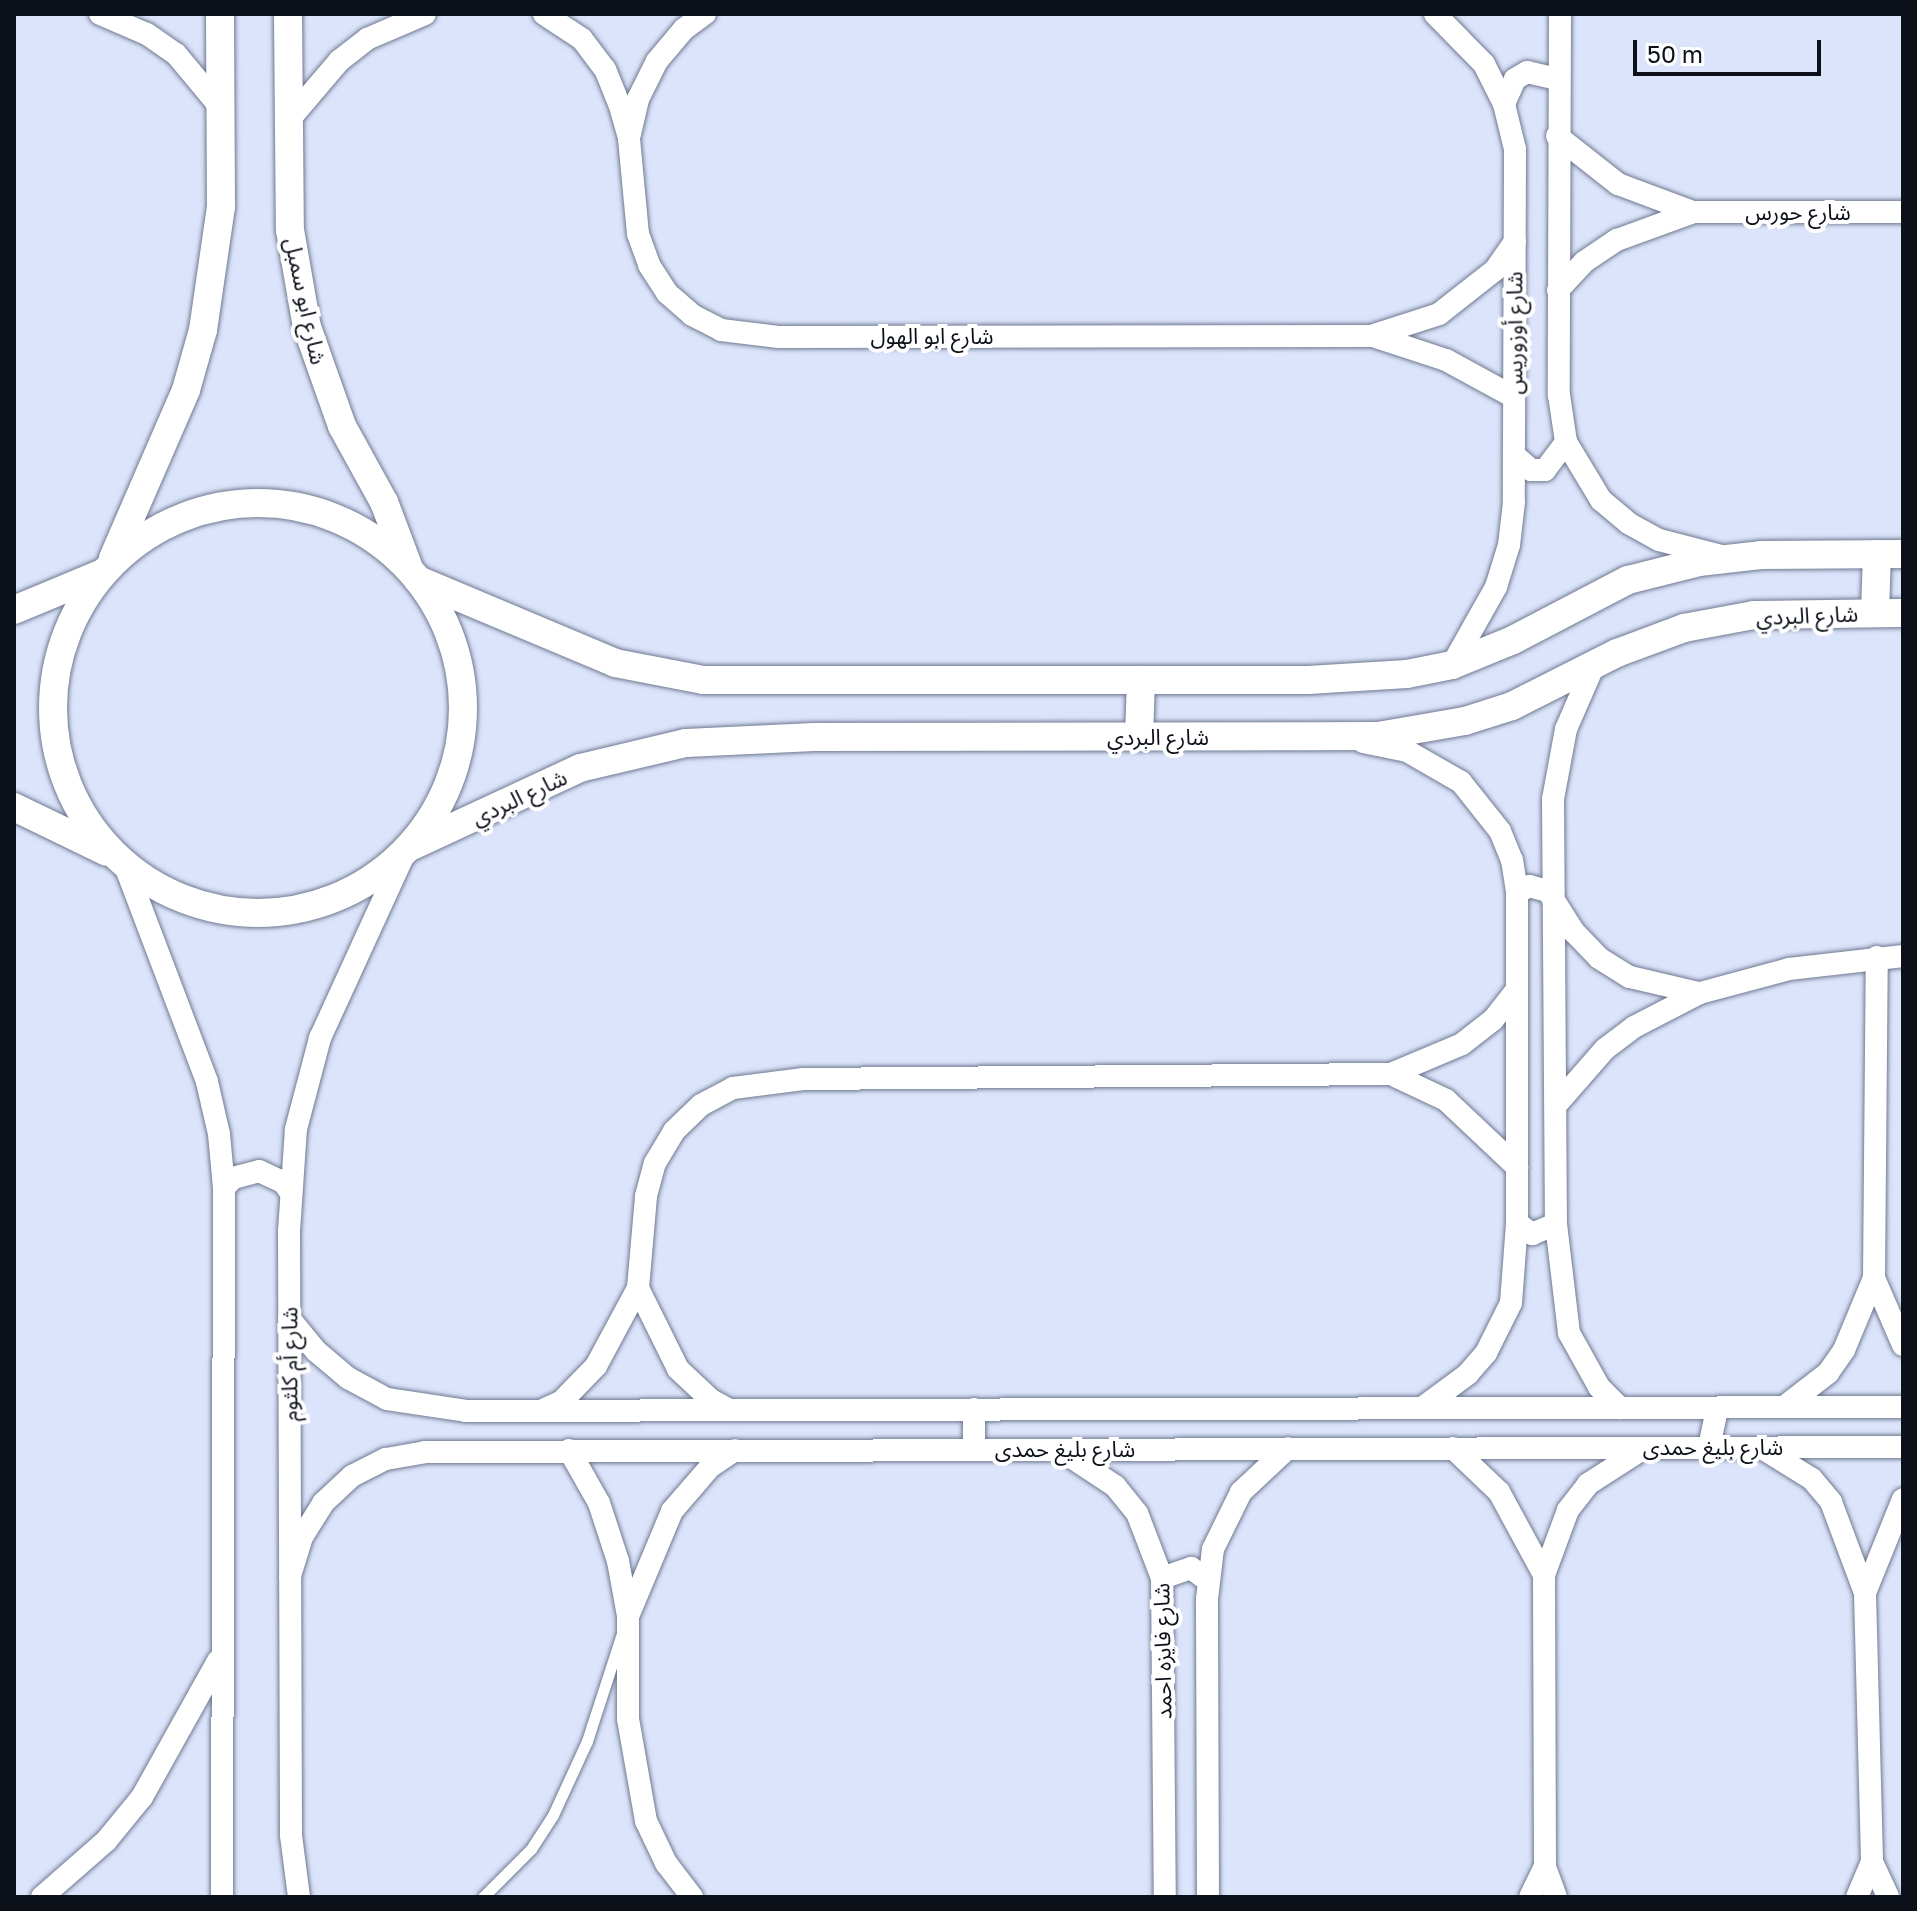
<!DOCTYPE html>
<meta charset="utf-8">
<style>
body{margin:0}
#map{position:relative;width:1917px;height:1911px;overflow:hidden;background:#dbe4fa;font-family:"Golos Text","Noto Sans Arabic",sans-serif}
div>[style]{position:absolute}
.roads{filter:drop-shadow(0 0 2px #6f7991) drop-shadow(0 0 2px #6f7991)}
.service>*{height:11px;margin:-5.5px;padding:0 5.5px;transform-origin:5.5px;border-radius:5.5px;background:#fff}
.minor>*{height:22px;margin:-11px;padding:0 11px;transform-origin:11px;border-radius:11px;background:#fff}
.tertiary>*{height:28px;margin:-14px;padding:0 14px;transform-origin:14px;border-radius:14px;background:#fff}
.tertiary>.ring{margin:-14px;padding:0;box-sizing:content-box;background:none;border:28px solid #fff;border-radius:50%}
span{translate:-50% -50%;white-space:nowrap;text-align:center;line-height:1.15;-webkit-text-stroke:8px #fff;paint-order:stroke}
.street-label{font-size:22px;color:#0c1019}
.frame{position:absolute;inset:0;border:16px solid #0c1019;pointer-events:none}
.scale{position:absolute;left:1633px;top:40px;width:188px;height:36px;box-sizing:border-box;border:4px solid #0c1019;border-top:0;padding-left:10px;font-size:24px;line-height:28px;white-space:nowrap;color:#0c1019;-webkit-text-stroke:6px #fff;paint-order:stroke}
</style>
<div id="map">
<div class="roads">
<div class="service">
<i style="left:483px;top:1897px;width:68px;rotate:-45deg"></i>
<i style="left:531px;top:1849px;width:40px;rotate:-57.1deg"></i>
<i style="left:553px;top:1815px;width:81px;rotate:-65.3deg"></i>
<i style="left:587px;top:1741px;width:114px;rotate:-72deg"></i>
</div>
<div class="minor">
<i style="left:100px;top:14px;width:51px;rotate:23.1deg"></i>
<i style="left:147px;top:34px;width:35px;rotate:35deg"></i>
<i style="left:176px;top:54px;width:69px;rotate:50.3deg"></i>
<i style="left:544px;top:14px;width:45px;rotate:33.3deg"></i>
<i style="left:582px;top:39px;width:38px;rotate:53deg"></i>
<i style="left:605px;top:69px;width:37px;rotate:68deg"></i>
<i style="left:619px;top:103px;width:37px;rotate:74deg"></i>
<i style="left:629px;top:139px;width:95px;rotate:84.6deg"></i>
<i style="left:638px;top:234px;width:33px;rotate:70deg"></i>
<i style="left:649px;top:265px;width:33px;rotate:57deg"></i>
<i style="left:667px;top:293px;width:33px;rotate:41deg"></i>
<i style="left:692px;top:315px;width:33px;rotate:27deg"></i>
<i style="left:721px;top:330px;width:58px;rotate:6.9deg"></i>
<i style="left:779px;top:337px;width:592px;rotate:-0.1deg"></i>
<i style="left:1371px;top:336px;width:71px;rotate:-17.9deg"></i>
<i style="left:1439px;top:314px;width:71px;rotate:-38.2deg"></i>
<i style="left:1495px;top:270px;width:35px;rotate:-55deg"></i>
<i style="left:1435px;top:14px;width:70px;rotate:45.6deg"></i>
<i style="left:1484px;top:64px;width:45px;rotate:63.4deg"></i>
<i style="left:1504px;top:104px;width:46px;rotate:76.3deg"></i>
<i style="left:1515px;top:149px;width:353px;rotate:90.2deg"></i>
<i style="left:1514px;top:502px;width:43px;rotate:96.6deg"></i>
<i style="left:1509px;top:545px;width:44px;rotate:107.2deg"></i>
<i style="left:1496px;top:587px;width:90px;rotate:119.4deg"></i>
<i style="left:1560px;top:14px;width:381px;rotate:90.2deg"></i>
<i style="left:1559px;top:395px;width:48px;rotate:81.5deg"></i>
<i style="left:1566px;top:442px;width:68px;rotate:58.9deg"></i>
<i style="left:1601px;top:500px;width:35px;rotate:40deg"></i>
<i style="left:1628px;top:523px;width:35px;rotate:29deg"></i>
<i style="left:1659px;top:540px;width:65px;rotate:14.3deg"></i>
<i style="left:1504px;top:104px;width:27px;rotate:-66deg"></i>
<i style="left:1515px;top:79px;width:14px;rotate:-30deg"></i>
<i style="left:1527px;top:72px;width:31px;rotate:13deg"></i>
<i style="left:288px;top:121px;width:79px;rotate:-49.6deg"></i>
<i style="left:339px;top:61px;width:36px;rotate:-38deg"></i>
<i style="left:367px;top:39px;width:63px;rotate:-23.3deg"></i>
<i style="left:630px;top:134px;width:36px;rotate:-77deg"></i>
<i style="left:638px;top:99px;width:42px;rotate:-63.4deg"></i>
<i style="left:657px;top:61px;width:42px;rotate:-49.8deg"></i>
<i style="left:684px;top:29px;width:26px;rotate:-36deg"></i>
<i style="left:1557px;top:136px;width:78px;rotate:38.2deg"></i>
<i style="left:1618px;top:184px;width:80px;rotate:20.5deg"></i>
<i style="left:1558px;top:290px;width:38px;rotate:-47deg"></i>
<i style="left:1584px;top:262px;width:40px;rotate:-34deg"></i>
<i style="left:1617px;top:240px;width:82px;rotate:-20deg"></i>
<i style="left:1694px;top:212px;width:209px"></i>
<i style="left:1376px;top:337px;width:74px;rotate:18.2deg"></i>
<i style="left:1446px;top:360px;width:77px;rotate:28.6deg"></i>
<i style="left:1514px;top:455px;width:23px;rotate:41deg"></i>
<i style="left:1531px;top:470px;width:14px"></i>
<i style="left:1545px;top:470px;width:35px;rotate:-53deg"></i>
<i style="left:1593px;top:667px;width:68px;rotate:113.5deg"></i>
<i style="left:1566px;top:729px;width:71px;rotate:100.5deg"></i>
<i style="left:1553px;top:799px;width:425px;rotate:89.6deg"></i>
<i style="left:1556px;top:1224px;width:110px;rotate:83.2deg"></i>
<i style="left:1569px;top:1333px;width:62px;rotate:60.9deg"></i>
<i style="left:1599px;top:1387px;width:30px;rotate:45deg"></i>
<i style="left:1363px;top:742px;width:45px;rotate:11.6deg"></i>
<i style="left:1407px;top:751px;width:62px;rotate:29.9deg"></i>
<i style="left:1461px;top:782px;width:63px;rotate:51.5deg"></i>
<i style="left:1500px;top:831px;width:31px;rotate:68deg"></i>
<i style="left:1512px;top:860px;width:33px;rotate:81deg"></i>
<i style="left:1517px;top:893px;width:330px;rotate:90deg"></i>
<i style="left:1517px;top:1223px;width:80px;rotate:94.3deg"></i>
<i style="left:1511px;top:1303px;width:56px;rotate:116.6deg"></i>
<i style="left:1486px;top:1353px;width:28px;rotate:131deg"></i>
<i style="left:1468px;top:1374px;width:57px;rotate:143.5deg"></i>
<i style="left:124px;top:863px;width:234px;rotate:69.2deg"></i>
<i style="left:207px;top:1082px;width:53px;rotate:77deg"></i>
<i style="left:219px;top:1134px;width:54px;rotate:84.7deg"></i>
<i style="left:224px;top:1188px;width:709px;rotate:90.16deg"></i>
<i style="left:1517px;top:893px;width:14px;rotate:-30deg"></i>
<i style="left:1529px;top:886px;width:20px;rotate:15deg"></i>
<i style="left:1548px;top:891px;width:49px;rotate:57.6deg"></i>
<i style="left:1574px;top:932px;width:36px;rotate:46deg"></i>
<i style="left:1599px;top:958px;width:36px;rotate:32deg"></i>
<i style="left:1630px;top:977px;width:71px;rotate:13.1deg"></i>
<i style="left:1391px;top:1074px;width:61px;rotate:25.3deg"></i>
<i style="left:1446px;top:1100px;width:98px;rotate:43.3deg"></i>
<i style="left:1556px;top:1105px;width:74px;rotate:-48.8deg"></i>
<i style="left:1605px;top:1049px;width:36px;rotate:-37deg"></i>
<i style="left:1634px;top:1027px;width:74px;rotate:-27.3deg"></i>
<i style="left:1700px;top:993px;width:92px;rotate:-15.1deg"></i>
<i style="left:1789px;top:969px;width:115px;rotate:-6.5deg"></i>
<i style="left:224px;top:1188px;width:13px;rotate:-48deg"></i>
<i style="left:233px;top:1178px;width:27px;rotate:-15deg"></i>
<i style="left:259px;top:1171px;width:26px;rotate:25deg"></i>
<i style="left:283px;top:1182px;width:14px;rotate:54deg"></i>
<i style="left:1517px;top:1223px;width:19px;rotate:36deg"></i>
<i style="left:1532px;top:1234px;width:26px;rotate:-23deg"></i>
<i style="left:1874px;top:1278px;width:73px;rotate:66.6deg"></i>
<i style="left:638px;top:1288px;width:90px;rotate:63.7deg"></i>
<i style="left:678px;top:1369px;width:45px;rotate:43.2deg"></i>
<i style="left:711px;top:1400px;width:21px;rotate:28deg"></i>
<i style="left:289px;top:1318px;width:43px;rotate:50.7deg"></i>
<i style="left:316px;top:1351px;width:42px;rotate:40.2deg"></i>
<i style="left:348px;top:1378px;width:44px;rotate:28.3deg"></i>
<i style="left:387px;top:1399px;width:80px;rotate:8.6deg"></i>
<i style="left:466px;top:1411px;width:1437px;rotate:-0.16deg"></i>
<i style="left:1784px;top:1407px;width:56px;rotate:-37.7deg"></i>
<i style="left:1828px;top:1373px;width:28px;rotate:-55deg"></i>
<i style="left:1844px;top:1350px;width:78px;rotate:-67.4deg"></i>
<i style="left:1874px;top:1278px;width:321px;rotate:-89.5deg"></i>
<i style="left:974px;top:1409px;width:40px;rotate:90deg"></i>
<i style="left:543px;top:1410px;width:21px;rotate:-25deg"></i>
<i style="left:562px;top:1401px;width:49px;rotate:-45.8deg"></i>
<i style="left:596px;top:1366px;width:89px;rotate:-61.7deg"></i>
<i style="left:638px;top:1288px;width:92px;rotate:-85deg"></i>
<i style="left:646px;top:1196px;width:34px;rotate:-75deg"></i>
<i style="left:655px;top:1163px;width:37px;rotate:-59deg"></i>
<i style="left:674px;top:1131px;width:37px;rotate:-44deg"></i>
<i style="left:701px;top:1105px;width:36px;rotate:-28deg"></i>
<i style="left:733px;top:1088px;width:71px;rotate:-7.3deg"></i>
<i style="left:803px;top:1079px;width:588px;rotate:-0.49deg"></i>
<i style="left:1391px;top:1074px;width:77px;rotate:-22.9deg"></i>
<i style="left:1462px;top:1044px;width:39px;rotate:-38deg"></i>
<i style="left:1493px;top:1020px;width:39px;rotate:-52deg"></i>
<i style="left:1709px;top:1447px;width:40px;rotate:-78deg"></i>
<i style="left:1453px;top:1448px;width:64px;rotate:43.7deg"></i>
<i style="left:1499px;top:1492px;width:94px;rotate:61.5deg"></i>
<i style="left:569px;top:1450px;width:61px;rotate:60.5deg"></i>
<i style="left:599px;top:1503px;width:61px;rotate:71.9deg"></i>
<i style="left:618px;top:1561px;width:56px;rotate:79.7deg"></i>
<i style="left:628px;top:1616px;width:103px;rotate:90deg"></i>
<i style="left:628px;top:1719px;width:104px;rotate:80deg"></i>
<i style="left:646px;top:1821px;width:47px;rotate:64.5deg"></i>
<i style="left:666px;top:1863px;width:43px;rotate:52.6deg"></i>
<i style="left:1765px;top:1450px;width:55px;rotate:31.7deg"></i>
<i style="left:1812px;top:1479px;width:30px;rotate:50deg"></i>
<i style="left:1831px;top:1502px;width:97px;rotate:69.5deg"></i>
<i style="left:1865px;top:1593px;width:269px;rotate:88.5deg"></i>
<i style="left:1872px;top:1862px;width:38px;rotate:65deg"></i>
<i style="left:1062px;top:1451px;width:64px;rotate:33.4deg"></i>
<i style="left:1115px;top:1486px;width:35px;rotate:51deg"></i>
<i style="left:1137px;top:1513px;width:70px;rotate:69deg"></i>
<i style="left:1162px;top:1578px;width:319px;rotate:89.5deg"></i>
<i style="left:290px;top:1576px;width:41px;rotate:-72.9deg"></i>
<i style="left:302px;top:1537px;width:40px;rotate:-58deg"></i>
<i style="left:323px;top:1503px;width:40px;rotate:-43deg"></i>
<i style="left:352px;top:1476px;width:38px;rotate:-27deg"></i>
<i style="left:386px;top:1459px;width:40px;rotate:-10deg"></i>
<i style="left:425px;top:1452px;width:1478px;rotate:-0.19deg"></i>
<i style="left:1162px;top:1578px;width:31px;rotate:-19deg"></i>
<i style="left:1191px;top:1568px;width:21px;rotate:37deg"></i>
<i style="left:1865px;top:1593px;width:101px;rotate:-68deg"></i>
<i style="left:629px;top:1614px;width:112px;rotate:-67.3deg"></i>
<i style="left:672px;top:1511px;width:58px;rotate:-49.2deg"></i>
<i style="left:710px;top:1467px;width:30px;rotate:-34deg"></i>
<i style="left:42px;top:1897px;width:85px;rotate:-41.2deg"></i>
<i style="left:106px;top:1841px;width:57px;rotate:-50.7deg"></i>
<i style="left:142px;top:1797px;width:156px;rotate:-60.8deg"></i>
<i style="left:299px;top:1897px;width:63px;rotate:-97.4deg"></i>
<i style="left:291px;top:1835px;width:604px;rotate:-90.19deg"></i>
<i style="left:289px;top:1231px;width:102px;rotate:-86.1deg"></i>
<i style="left:296px;top:1129px;width:94px;rotate:-75.2deg"></i>
<i style="left:320px;top:1038px;width:205px;rotate:-65.4deg"></i>
<i style="left:1208px;top:1897px;width:298px;rotate:-90.2deg"></i>
<i style="left:1207px;top:1599px;width:50px;rotate:-83.2deg"></i>
<i style="left:1213px;top:1549px;width:64px;rotate:-63.8deg"></i>
<i style="left:1241px;top:1492px;width:64px;rotate:-43.1deg"></i>
<i style="left:1530px;top:1897px;width:34px;rotate:-64deg"></i>
<i style="left:1556px;top:1897px;width:33px;rotate:-110deg"></i>
<i style="left:1545px;top:1866px;width:291px;rotate:-90.2deg"></i>
<i style="left:1544px;top:1575px;width:69px;rotate:-69.7deg"></i>
<i style="left:1568px;top:1510px;width:33px;rotate:-52deg"></i>
<i style="left:1588px;top:1484px;width:63px;rotate:-32.7deg"></i>
<i style="left:1857px;top:1897px;width:38px;rotate:-67deg"></i>
</div>
<div class="tertiary">
<i style="left:288px;top:14px;width:216px;rotate:89.5deg"></i>
<i style="left:290px;top:230px;width:98px;rotate:80.1deg"></i>
<i style="left:307px;top:327px;width:105px;rotate:70.5deg"></i>
<i style="left:342px;top:426px;width:87px;rotate:61.1deg"></i>
<i style="left:384px;top:502px;width:71px;rotate:69.3deg"></i>
<i class="ring" style="left:53px;top:503px;width:382px;height:382px"></i>
<i style="left:113px;top:558px;width:183px;rotate:-66.5deg"></i>
<i style="left:186px;top:390px;width:62px;rotate:-74.2deg"></i>
<i style="left:203px;top:330px;width:124px;rotate:-81.7deg"></i>
<i style="left:221px;top:207px;width:193px;rotate:-90.3deg"></i>
<i style="left:418px;top:580px;width:214px;rotate:22.8deg"></i>
<i style="left:615px;top:663px;width:90px;rotate:10.9deg"></i>
<i style="left:703px;top:680px;width:605px"></i>
<i style="left:1308px;top:680px;width:99px;rotate:-3.5deg"></i>
<i style="left:1407px;top:674px;width:46px;rotate:-11.3deg"></i>
<i style="left:1452px;top:665px;width:66px;rotate:-22.3deg"></i>
<i style="left:1513px;top:640px;width:130px;rotate:-27.6deg"></i>
<i style="left:1628px;top:580px;width:73px;rotate:-14.2deg"></i>
<i style="left:1699px;top:562px;width:62px;rotate:-6.4deg"></i>
<i style="left:1761px;top:555px;width:142px;rotate:-0.4deg"></i>
<i style="left:14px;top:610px;width:96px;rotate:-22.6deg"></i>
<i style="left:1875px;top:613px;width:59px;rotate:-88.1deg"></i>
<i style="left:1139px;top:737px;width:57px;rotate:-88deg"></i>
<i style="left:14px;top:807px;width:103px;rotate:25.8deg"></i>
<i style="left:410px;top:847px;width:187px;rotate:-24.9deg"></i>
<i style="left:580px;top:768px;width:109px;rotate:-13.3deg"></i>
<i style="left:686px;top:743px;width:128px;rotate:-2.7deg"></i>
<i style="left:814px;top:737px;width:564px;rotate:-0.1deg"></i>
<i style="left:1378px;top:736px;width:88px;rotate:-9.8deg"></i>
<i style="left:1465px;top:721px;width:49px;rotate:-17.7deg"></i>
<i style="left:1512px;top:706px;width:118px;rotate:-26.8deg"></i>
<i style="left:1617px;top:653px;width:72px;rotate:-20.5deg"></i>
<i style="left:1684px;top:628px;width:71px;rotate:-10.5deg"></i>
<i style="left:1754px;top:615px;width:149px;rotate:-0.8deg"></i>
</div>
</div>
<div class="street-label">
<span style="left:1798px;top:212px">شارع حورس</span>
<span style="left:306px;top:301px;rotate:78deg">شارع ابو سمبل</span>
<span style="left:1514px;top:333px;rotate:-90deg">شارع أوزوريس</span>
<span style="left:932px;top:336px">شارع ابو الهول</span>
<span style="left:1807px;top:615px;rotate:-2deg">شارع البردي</span>
<span style="left:1158px;top:737px">شارع البردي</span>
<span style="left:519px;top:797px;rotate:-25deg">شارع البردي</span>
<span style="left:289px;top:1364px;rotate:-90deg">شارع أم كلثوم</span>
<span style="left:1713px;top:1447px">شارع بليغ حمدى</span>
<span style="left:1065px;top:1449px">شارع بليغ حمدى</span>
<span style="left:1162px;top:1651px;rotate:-91deg">شارع فايزه احمد</span>
</div>
<div class="frame"></div>
<div class="scale">50 m</div>
</div>
